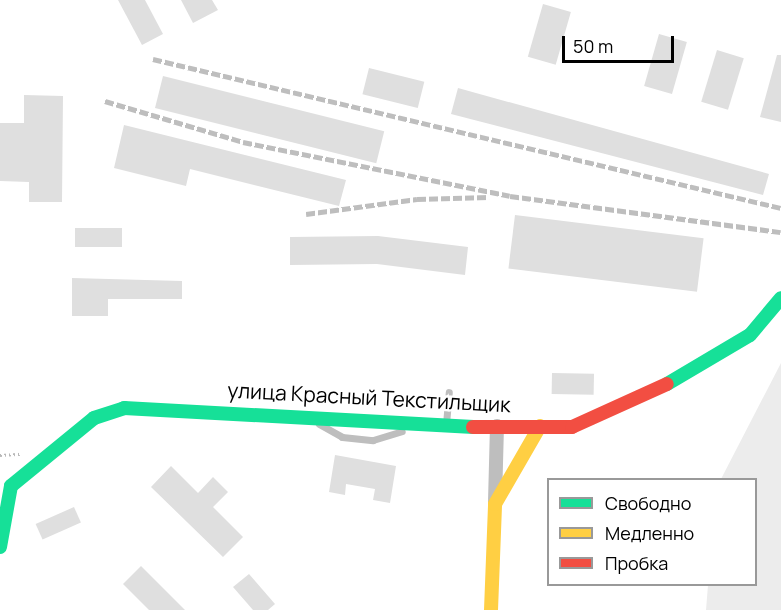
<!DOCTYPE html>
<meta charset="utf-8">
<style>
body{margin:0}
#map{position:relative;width:781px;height:610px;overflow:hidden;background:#fff;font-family:Manrope,sans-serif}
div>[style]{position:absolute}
.green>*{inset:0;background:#ececec}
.building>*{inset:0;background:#dfdfdf;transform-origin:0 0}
.path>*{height:3px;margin-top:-1.5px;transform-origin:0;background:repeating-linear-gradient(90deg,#b9b9b9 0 1.5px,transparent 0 4.5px)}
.lane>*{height:7px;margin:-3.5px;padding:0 3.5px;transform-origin:3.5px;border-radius:3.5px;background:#bebebe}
.street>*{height:14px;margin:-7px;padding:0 7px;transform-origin:7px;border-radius:7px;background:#bebebe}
.fast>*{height:14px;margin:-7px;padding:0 7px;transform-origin:7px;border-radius:7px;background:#16e098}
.slow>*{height:14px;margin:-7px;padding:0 7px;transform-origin:7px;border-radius:7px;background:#ffcf43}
.jam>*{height:14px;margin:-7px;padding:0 7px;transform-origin:7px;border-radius:7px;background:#f24e42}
.rail>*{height:4.5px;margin-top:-2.25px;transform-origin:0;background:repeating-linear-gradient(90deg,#bebebe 0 9px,transparent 0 12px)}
span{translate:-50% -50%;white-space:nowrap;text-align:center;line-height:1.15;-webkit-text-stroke:4.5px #fff;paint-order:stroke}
.street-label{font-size:21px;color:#000}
.legend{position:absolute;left:547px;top:478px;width:210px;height:108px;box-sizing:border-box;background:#fff;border:2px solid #999;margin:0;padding:8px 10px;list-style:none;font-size:18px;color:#000}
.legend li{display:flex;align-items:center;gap:12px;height:30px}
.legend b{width:30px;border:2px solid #999}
.scale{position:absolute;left:562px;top:36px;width:112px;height:27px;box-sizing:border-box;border:3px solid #000;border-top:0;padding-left:8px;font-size:18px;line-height:21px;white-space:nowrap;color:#000;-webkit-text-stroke:4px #fff;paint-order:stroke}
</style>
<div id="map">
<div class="green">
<i style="clip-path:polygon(781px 363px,781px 610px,706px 610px,708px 585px,756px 584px,756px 480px,721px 479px)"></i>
</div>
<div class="building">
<i style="clip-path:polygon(118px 0,145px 0,163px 34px,142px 45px)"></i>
<i style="clip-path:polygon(181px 0,212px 0,218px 10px,193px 23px)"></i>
<i style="left:543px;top:4px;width:29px;height:55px;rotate:16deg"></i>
<i style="left:659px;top:34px;width:29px;height:54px;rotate:16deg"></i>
<i style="left:717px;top:50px;width:28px;height:54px;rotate:17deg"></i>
<i style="clip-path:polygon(777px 55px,781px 55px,781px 122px,760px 117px)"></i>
<i style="left:369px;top:68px;width:57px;height:27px;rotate:14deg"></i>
<i style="left:163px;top:76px;width:228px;height:33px;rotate:14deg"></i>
<i style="clip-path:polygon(458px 88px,769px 174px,763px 195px,451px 114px)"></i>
<i style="clip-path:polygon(24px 95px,63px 96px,62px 202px,29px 202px,29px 182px,0 181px,0 123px,24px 123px)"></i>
<i style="clip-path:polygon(124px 125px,346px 180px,339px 206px,190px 169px,186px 186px,114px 168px)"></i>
<i style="left:515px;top:215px;width:190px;height:54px;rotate:7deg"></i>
<i style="left:122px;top:228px;width:19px;height:47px;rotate:90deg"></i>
<i style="clip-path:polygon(378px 236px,468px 247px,465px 275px,377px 264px,290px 265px,290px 237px)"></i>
<i style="clip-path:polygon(72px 278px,182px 281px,182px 299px,108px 299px,108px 316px,72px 316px)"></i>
<i style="left:552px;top:373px;width:42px;height:21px;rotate:1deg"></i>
<i style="clip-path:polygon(335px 455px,396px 466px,390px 503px,373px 500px,375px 489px,346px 484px,345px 495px,329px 492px)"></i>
<i style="clip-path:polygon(171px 466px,198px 493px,213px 477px,228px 492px,213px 507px,243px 537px,223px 557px,151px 487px)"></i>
<i style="left:74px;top:507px;width:17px;height:42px;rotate:66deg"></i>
<i style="clip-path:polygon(141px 566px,185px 610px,149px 610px,123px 584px)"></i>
<i style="clip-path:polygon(249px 574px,275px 604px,268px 610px,253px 610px,233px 587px)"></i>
</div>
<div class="path">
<i style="left:0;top:455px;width:22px;rotate:-3deg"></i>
</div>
<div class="lane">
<i style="left:319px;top:424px;width:26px;rotate:29deg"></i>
<i style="left:342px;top:437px;width:31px;rotate:6deg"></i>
<i style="left:373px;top:440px;width:30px;rotate:-17deg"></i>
<i style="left:446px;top:424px;width:32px;rotate:-85deg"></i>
</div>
<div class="street">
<i style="left:495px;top:502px;width:76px;rotate:-88.5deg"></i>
</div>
<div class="fast">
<i style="left:667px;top:384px;width:96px;rotate:-30.6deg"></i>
<i style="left:750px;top:335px;width:48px;rotate:-50deg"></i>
<i style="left:0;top:547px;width:62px;rotate:-79.8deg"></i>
<i style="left:11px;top:486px;width:107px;rotate:-39.3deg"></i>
<i style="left:94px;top:418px;width:32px;rotate:-18deg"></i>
<i style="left:124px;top:408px;width:350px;rotate:3.1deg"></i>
</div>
<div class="slow">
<i style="left:491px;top:610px;width:106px;rotate:-87.8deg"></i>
<i style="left:495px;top:504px;width:90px;rotate:-60deg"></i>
</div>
<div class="jam">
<i style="left:473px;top:427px;width:99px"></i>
<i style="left:572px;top:427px;width:104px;rotate:-24.4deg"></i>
</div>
<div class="rail">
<i style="left:153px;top:59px;width:645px;rotate:13.35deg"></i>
<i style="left:105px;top:101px;width:144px;rotate:16.5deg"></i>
<i style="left:243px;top:142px;width:272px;rotate:11.4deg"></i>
<i style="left:510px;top:196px;width:273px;rotate:7.6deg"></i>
<i style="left:306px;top:214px;width:112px;rotate:-7.7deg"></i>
<i style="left:417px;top:199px;width:72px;rotate:-1.6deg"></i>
</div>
<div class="street-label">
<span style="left:369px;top:397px;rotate:3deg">улица Красный Текстильщик</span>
</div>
<ul class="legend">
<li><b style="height:8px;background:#16e098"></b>Свободно</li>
<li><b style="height:8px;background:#ffcf43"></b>Медленно</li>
<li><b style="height:8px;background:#f24e42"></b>Пробка</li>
</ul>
<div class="scale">50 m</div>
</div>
